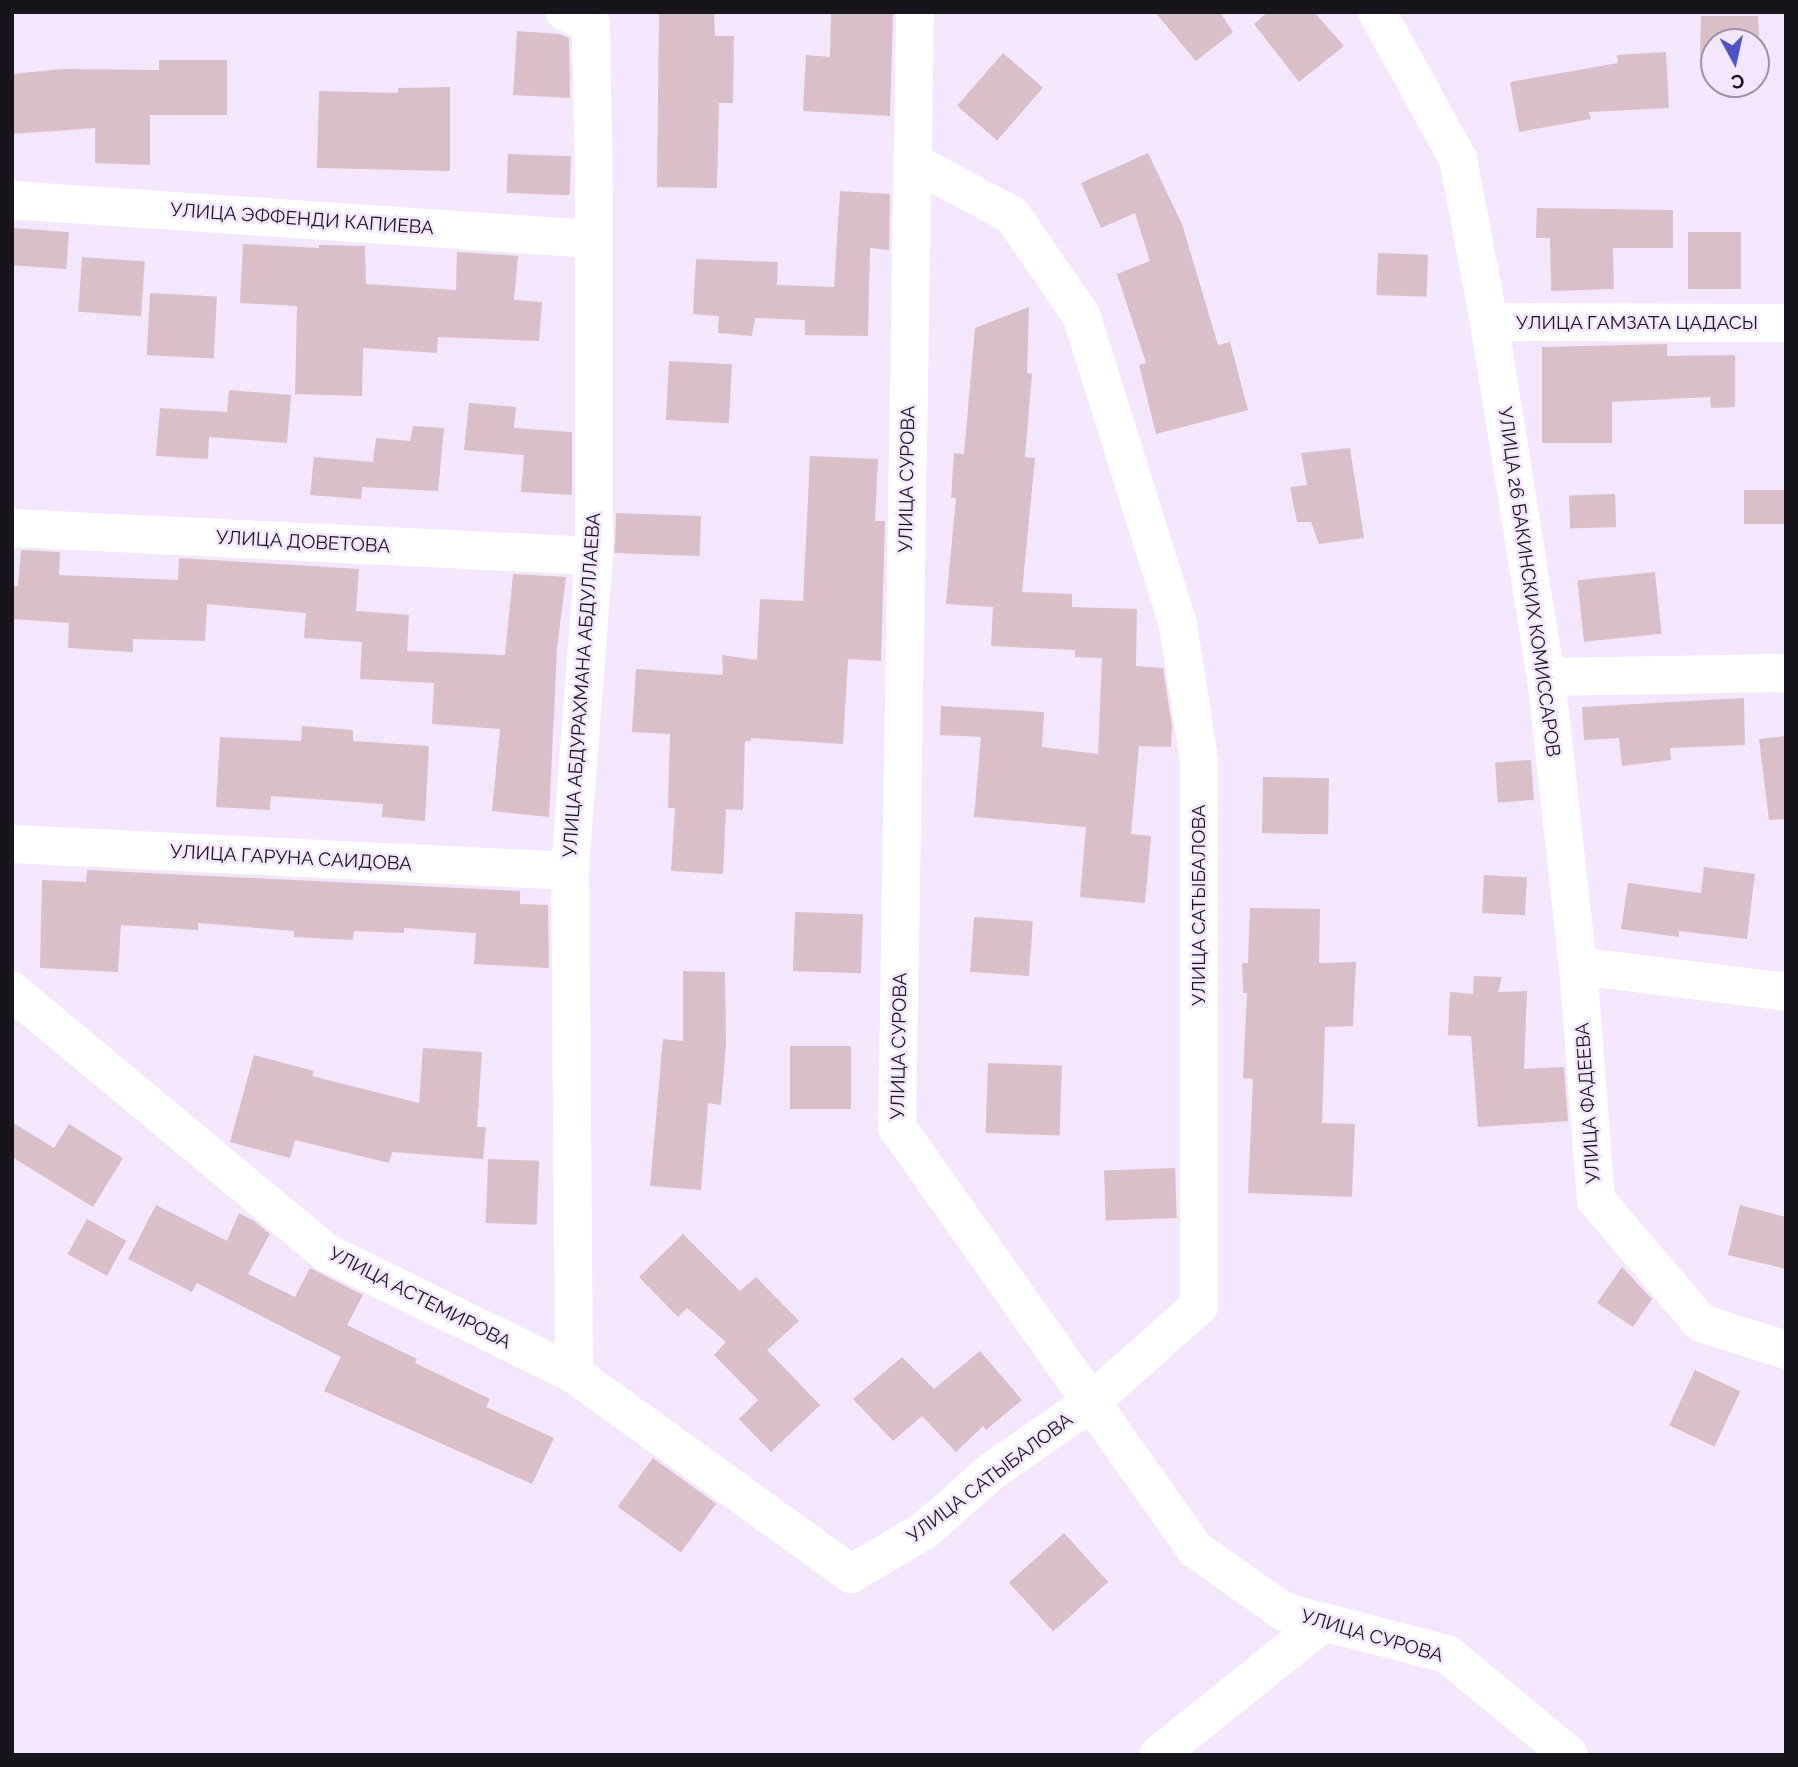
<!DOCTYPE html>
<meta charset="utf-8">
<style>
body{margin:0}
#map{position:relative;width:1798px;height:1767px;overflow:hidden;background:#f3e6fd;font-family:Raleway,sans-serif}
div>[style]{position:absolute}
.building>*{inset:0;background:#dabfc8;transform-origin:0 0}
.minor>*{height:38px;margin:-19px;padding:0 19px;transform-origin:19px;border-radius:19px;background:#fff}
span{translate:-50% -50%;white-space:nowrap;text-align:center;line-height:1.15;-webkit-text-stroke:5px #f3e6fd;paint-order:stroke}
.street-label{font-size:19px;color:#18141b}
.frame{position:absolute;inset:0;border:14px solid #18141b;pointer-events:none}
.north{position:absolute;left:1700px;top:28px;width:70px;height:70px;box-sizing:border-box;background:#f3e6fd;border:2px solid #9b92a3;border-radius:50%;rotate:172deg;font-size:19px;font-weight:700;line-height:28px;text-align:center;color:#18141b}
.north::after{content:'';display:block;margin:auto;width:24px;height:32px;background:#4c54ca;clip-path:polygon(50% 0,100% 100%,50% 72%,0 100%)}
</style>
<div id="map">
<div class="building">
<i style="clip-path:polygon(659px 12px,714px 12px,715px 36px,734px 36px,733px 103px,719px 103px,717px 188px,657px 187px)"></i>
<i style="clip-path:polygon(831px 12px,893px 12px,890px 116px,803px 111px,806px 55px,830px 57px)"></i>
<i style="clip-path:polygon(1155px 12px,1220px 12px,1233px 32px,1196px 61px)"></i>
<i style="clip-path:polygon(1268px 12px,1314px 12px,1344px 46px,1299px 82px,1254px 24px)"></i>
<i style="clip-path:polygon(1701px 16px,1758px 16px,1760px 58px,1756px 58px,1756px 42px,1714px 42px,1714px 58px,1700px 58px)"></i>
<i style="clip-path:polygon(517px 31px,559px 34px,569px 38px,570px 98px,513px 95px)"></i>
<i style="clip-path:polygon(1666px 52px,1669px 108px,1589px 112px,1591px 119px,1519px 132px,1510px 82px,1618px 63px,1617px 55px)"></i>
<i style="left:1003px;top:53px;width:53px;height:70px;rotate:41deg"></i>
<i style="clip-path:polygon(159px 60px,227px 60px,227px 115px,150px 115px,150px 165px,95px 163px,95px 128px,12px 134px,12px 74px,62px 69px,159px 70px)"></i>
<i style="clip-path:polygon(450px 87px,450px 171px,317px 168px,319px 91px,398px 93px,398px 88px)"></i>
<i style="clip-path:polygon(1148px 153px,1182px 224px,1218px 345px,1230px 342px,1248px 410px,1156px 434px,1139px 365px,1146px 363px,1117px 274px,1150px 261px,1135px 213px,1101px 228px,1081px 183px)"></i>
<i style="left:508px;top:154px;width:63px;height:39px;rotate:2deg"></i>
<i style="clip-path:polygon(840px 191px,890px 194px,889px 250px,870px 248px,868px 336px,805px 335px,805px 320px,755px 318px,752px 336px,718px 333px,719px 316px,693px 314px,696px 259px,778px 262px,777px 285px,834px 287px)"></i>
<i style="clip-path:polygon(1537px 208px,1673px 210px,1673px 248px,1613px 248px,1614px 289px,1551px 291px,1550px 238px,1536px 238px)"></i>
<i style="left:12px;top:228px;width:57px;height:37px;rotate:4deg"></i>
<i style="left:1688px;top:232px;width:53px;height:57px"></i>
<i style="clip-path:polygon(243px 244px,319px 248px,319px 245px,365px 246px,366px 284px,456px 290px,457px 252px,518px 256px,514px 300px,542px 302px,539px 341px,438px 337px,437px 353px,363px 348px,362px 396px,295px 394px,297px 306px,240px 303px)"></i>
<i style="left:1378px;top:253px;width:50px;height:42px;rotate:2deg"></i>
<i style="left:82px;top:257px;width:63px;height:55px;rotate:4deg"></i>
<i style="left:150px;top:293px;width:67px;height:62px;rotate:3deg"></i>
<i style="clip-path:polygon(1029px 307px,1027px 373px,1032px 374px,1025px 457px,1035px 458px,1022px 592px,1072px 594px,1072px 607px,1137px 609px,1136px 666px,1163px 668px,1172px 726px,1171px 747px,1139px 746px,1131px 834px,1151px 836px,1145px 903px,1080px 897px,1086px 827px,974px 817px,981px 737px,940px 735px,941px 706px,1044px 712px,1042px 747px,1098px 754px,1102px 658px,1075px 657px,1075px 650px,991px 646px,993px 607px,946px 604px,956px 498px,951px 498px,954px 453px,964px 454px,975px 328px)"></i>
<i style="clip-path:polygon(1667px 344px,1667px 356px,1735px 355px,1735px 407px,1711px 408px,1710px 397px,1612px 402px,1612px 443px,1542px 443px,1542px 347px)"></i>
<i style="left:669px;top:361px;width:63px;height:59px;rotate:3deg"></i>
<i style="clip-path:polygon(229px 390px,291px 395px,287px 443px,209px 437px,208px 459px,156px 456px,160px 408px,227px 412px)"></i>
<i style="clip-path:polygon(469px 403px,516px 407px,514px 428px,572px 432px,572px 495px,521px 492px,524px 455px,464px 450px)"></i>
<i style="clip-path:polygon(413px 426px,444px 428px,438px 491px,362px 487px,361px 499px,310px 495px,314px 457px,373px 462px,376px 438px,410px 441px)"></i>
<i style="clip-path:polygon(1350px 448px,1364px 538px,1319px 544px,1311px 522px,1297px 522px,1290px 487px,1307px 485px,1301px 453px)"></i>
<i style="clip-path:polygon(810px 456px,878px 459px,875px 521px,885px 521px,881px 661px,848px 659px,843px 744px,751px 738px,751px 741px,745px 741px,743px 810px,726px 809px,723px 874px,671px 871px,675px 808px,668px 808px,670px 734px,632px 732px,636px 669px,723px 675px,722px 655px,757px 660px,760px 599px,803px 601px)"></i>
<i style="left:1744px;top:490px;width:42px;height:34px"></i>
<i style="left:1615px;top:494px;width:33px;height:46px;rotate:88deg"></i>
<i style="left:616px;top:513px;width:85px;height:40px;rotate:2deg"></i>
<i style="clip-path:polygon(21px 550px,60px 552px,59px 575px,178px 580px,179px 558px,359px 569px,356px 611px,409px 615px,407px 651px,505px 655px,513px 574px,566px 577px,557px 648px,549px 817px,492px 811px,500px 729px,432px 724px,434px 683px,360px 679px,362px 642px,304px 638px,306px 613px,207px 604px,205px 641px,133px 639px,133px 652px,68px 648px,69px 623px,12px 619px,12px 586px,18px 586px)"></i>
<i style="left:1655px;top:572px;width:62px;height:78px;rotate:84deg"></i>
<i style="clip-path:polygon(1744px 698px,1745px 745px,1670px 748px,1671px 760px,1622px 766px,1619px 738px,1584px 740px,1582px 707px)"></i>
<i style="clip-path:polygon(302px 726px,353px 730px,353px 741px,429px 746px,425px 821px,382px 817px,383px 804px,271px 796px,270px 810px,216px 807px,220px 737px,301px 741px)"></i>
<i style="clip-path:polygon(1786px 736px,1786px 819px,1769px 820px,1759px 739px)"></i>
<i style="left:1531px;top:760px;width:40px;height:36px;rotate:86deg"></i>
<i style="left:1263px;top:777px;width:66px;height:56px;rotate:1deg"></i>
<i style="clip-path:polygon(1704px 867px,1755px 874px,1747px 939px,1679px 931px,1679px 937px,1621px 929px,1628px 883px,1701px 893px)"></i>
<i style="clip-path:polygon(87px 870px,520px 891px,520px 904px,548px 905px,549px 968px,474px 964px,476px 933px,404px 928px,404px 933px,354px 931px,353px 940px,294px 937px,294px 931px,198px 923px,198px 930px,121px 925px,118px 972px,40px 968px,42px 880px,86px 882px)"></i>
<i style="left:1484px;top:875px;width:43px;height:38px;rotate:3deg"></i>
<i style="clip-path:polygon(1250px 908px,1320px 909px,1319px 963px,1356px 962px,1353px 1026px,1325px 1027px,1322px 1123px,1355px 1124px,1352px 1197px,1248px 1193px,1253px 1079px,1243px 1078px,1247px 993px,1243px 993px,1242px 963px,1248px 963px)"></i>
<i style="left:795px;top:912px;width:68px;height:59px;rotate:2deg"></i>
<i style="left:974px;top:917px;width:59px;height:55px;rotate:4deg"></i>
<i style="clip-path:polygon(683px 971px,725px 972px,726px 1044px,721px 1105px,708px 1103px,701px 1190px,650px 1186px,663px 1039px,683px 1041px)"></i>
<i style="clip-path:polygon(1474px 976px,1502px 977px,1498px 992px,1527px 991px,1524px 1069px,1564px 1067px,1568px 1121px,1478px 1127px,1471px 1036px,1448px 1035px,1450px 992px,1473px 994px)"></i>
<i style="left:790px;top:1046px;width:61px;height:63px"></i>
<i style="clip-path:polygon(423px 1048px,482px 1052px,477px 1127px,486px 1127px,483px 1159px,392px 1152px,389px 1163px,295px 1140px,290px 1158px,230px 1142px,254px 1055px,314px 1071px,312px 1076px,419px 1103px)"></i>
<i style="left:988px;top:1063px;width:74px;height:70px;rotate:2deg"></i>
<i style="clip-path:polygon(12px 1122px,54px 1148px,69px 1124px,123px 1158px,93px 1207px,12px 1157px)"></i>
<i style="left:488px;top:1159px;width:51px;height:64px;rotate:2deg"></i>
<i style="left:1175px;top:1168px;width:50px;height:71px;rotate:88deg"></i>
<i style="clip-path:polygon(156px 1205px,227px 1241px,239px 1213px,254px 1221px,270px 1234px,248px 1274px,295px 1297px,310px 1268px,363px 1295px,347px 1325px,417px 1359px,415px 1363px,490px 1399px,486px 1407px,554px 1438px,532px 1484px,324px 1391px,341px 1357px,197px 1283px,192px 1292px,128px 1259px)"></i>
<i style="clip-path:polygon(1740px 1205px,1786px 1217px,1786px 1269px,1728px 1255px)"></i>
<i style="left:87px;top:1219px;width:45px;height:40px;rotate:29deg"></i>
<i style="clip-path:polygon(683px 1234px,740px 1291px,756px 1277px,799px 1321px,767px 1350px,820px 1405px,771px 1452px,739px 1419px,758px 1400px,714px 1355px,726px 1342px,687px 1308px,678px 1317px,639px 1277px)"></i>
<i style="clip-path:polygon(1622px 1267px,1652px 1299px,1633px 1327px,1597px 1303px)"></i>
<i style="clip-path:polygon(980px 1351px,1022px 1400px,986px 1430px,983px 1426px,956px 1452px,922px 1416px,893px 1441px,853px 1399px,902px 1357px,934px 1389px)"></i>
<i style="left:1695px;top:1370px;width:50px;height:61px;rotate:25deg"></i>
<i style="left:653px;top:1458px;width:78px;height:60px;rotate:36deg"></i>
<i style="left:1064px;top:1533px;width:66px;height:74px;rotate:48deg"></i>
</div>
<div class="minor">
<i style="left:565px;top:12px;width:29px;rotate:25deg"></i>
<i style="left:591px;top:24px;width:170px;rotate:89deg"></i>
<i style="left:594px;top:194px;width:362px;rotate:90deg"></i>
<i style="left:594px;top:556px;width:316px;rotate:94.4deg"></i>
<i style="left:570px;top:871px;width:503px;rotate:89.54deg"></i>
<i style="left:915px;top:12px;width:1115px;rotate:90.92deg"></i>
<i style="left:897px;top:1127px;width:517px;rotate:54.77deg"></i>
<i style="left:1195px;top:1549px;width:109px;rotate:35.3deg"></i>
<i style="left:1284px;top:1612px;width:168px;rotate:14.4deg"></i>
<i style="left:1447px;top:1654px;width:158px;rotate:39.6deg"></i>
<i style="left:1377px;top:12px;width:168px;rotate:61.1deg"></i>
<i style="left:1458px;top:159px;width:166px;rotate:79.2deg"></i>
<i style="left:1489px;top:322px;width:360px;rotate:80.9deg"></i>
<i style="left:1546px;top:677px;width:291px;rotate:83.7deg"></i>
<i style="left:1578px;top:966px;width:210px;rotate:7.1deg"></i>
<i style="left:12px;top:200px;width:581px;rotate:3.85deg"></i>
<i style="left:1489px;top:322px;width:297px;rotate:0.2deg"></i>
<i style="left:12px;top:528px;width:583px;rotate:2.75deg"></i>
<i style="left:1546px;top:677px;width:240px;rotate:-1deg"></i>
<i style="left:12px;top:844px;width:559px;rotate:2.77deg"></i>
<i style="left:1578px;top:966px;width:235px;rotate:85.6deg"></i>
<i style="left:1596px;top:1200px;width:162px;rotate:49.5deg"></i>
<i style="left:1701px;top:1323px;width:89px;rotate:17.6deg"></i>
<i style="left:12px;top:991px;width:410px;rotate:39.8deg"></i>
<i style="left:327px;top:1253px;width:275px;rotate:26.1deg"></i>
<i style="left:574px;top:1374px;width:342px;rotate:35.8deg"></i>
<i style="left:851px;top:1574px;width:86px;rotate:-30.7deg"></i>
<i style="left:925px;top:1530px;width:89px;rotate:-41.4deg"></i>
<i style="left:992px;top:1471px;width:121px;rotate:-34.9deg"></i>
<i style="left:1091px;top:1402px;width:144px;rotate:-41.6deg"></i>
<i style="left:1199px;top:1306px;width:546px;rotate:-90deg"></i>
<i style="left:1199px;top:760px;width:138px;rotate:-98.8deg"></i>
<i style="left:1178px;top:624px;width:324px;rotate:-107.4deg"></i>
<i style="left:1081px;top:315px;width:121px;rotate:-124.6deg"></i>
<i style="left:1012px;top:215px;width:112px;rotate:-151.8deg"></i>
<i style="left:1158px;top:1755px;width:213px;rotate:-38.7deg"></i>
</div>
<div class="street-label">
<span style="left:302px;top:219px;rotate:4deg">УЛИЦА ЭФФЕНДИ КАПИЕВА</span>
<span style="left:1637px;top:323px">УЛИЦА ГАМЗАТА ЦАДАСЫ</span>
<span style="left:907px;top:479px;rotate:-89deg">УЛИЦА СУРОВА</span>
<span style="left:303px;top:542px;rotate:3deg">УЛИЦА ДОВЕТОВА</span>
<span style="left:1529px;top:582px;rotate:82deg">УЛИЦА 26 БАКИНСКИХ КОМИССАРОВ</span>
<span style="left:582px;top:685px;rotate:-86deg">УЛИЦА АБДУРАХМАНА АБДУЛЛАЕВА</span>
<span style="left:291px;top:858px;rotate:3deg">УЛИЦА ГАРУНА САИДОВА</span>
<span style="left:1199px;top:905px;rotate:-90deg">УЛИЦА САТЫБАЛОВА</span>
<span style="left:899px;top:1046px;rotate:-89deg">УЛИЦА СУРОВА</span>
<span style="left:1588px;top:1103px;rotate:-94deg">УЛИЦА ФАДЕЕВА</span>
<span style="left:420px;top:1298px;rotate:27deg">УЛИЦА АСТЕМИРОВА</span>
<span style="left:990px;top:1478px;rotate:-37deg">УЛИЦА САТЫБАЛОВА</span>
<span style="left:1372px;top:1636px;rotate:16deg">УЛИЦА СУРОВА</span>
</div>
<div class="frame"></div>
<div class="north">С</div>
</div>
